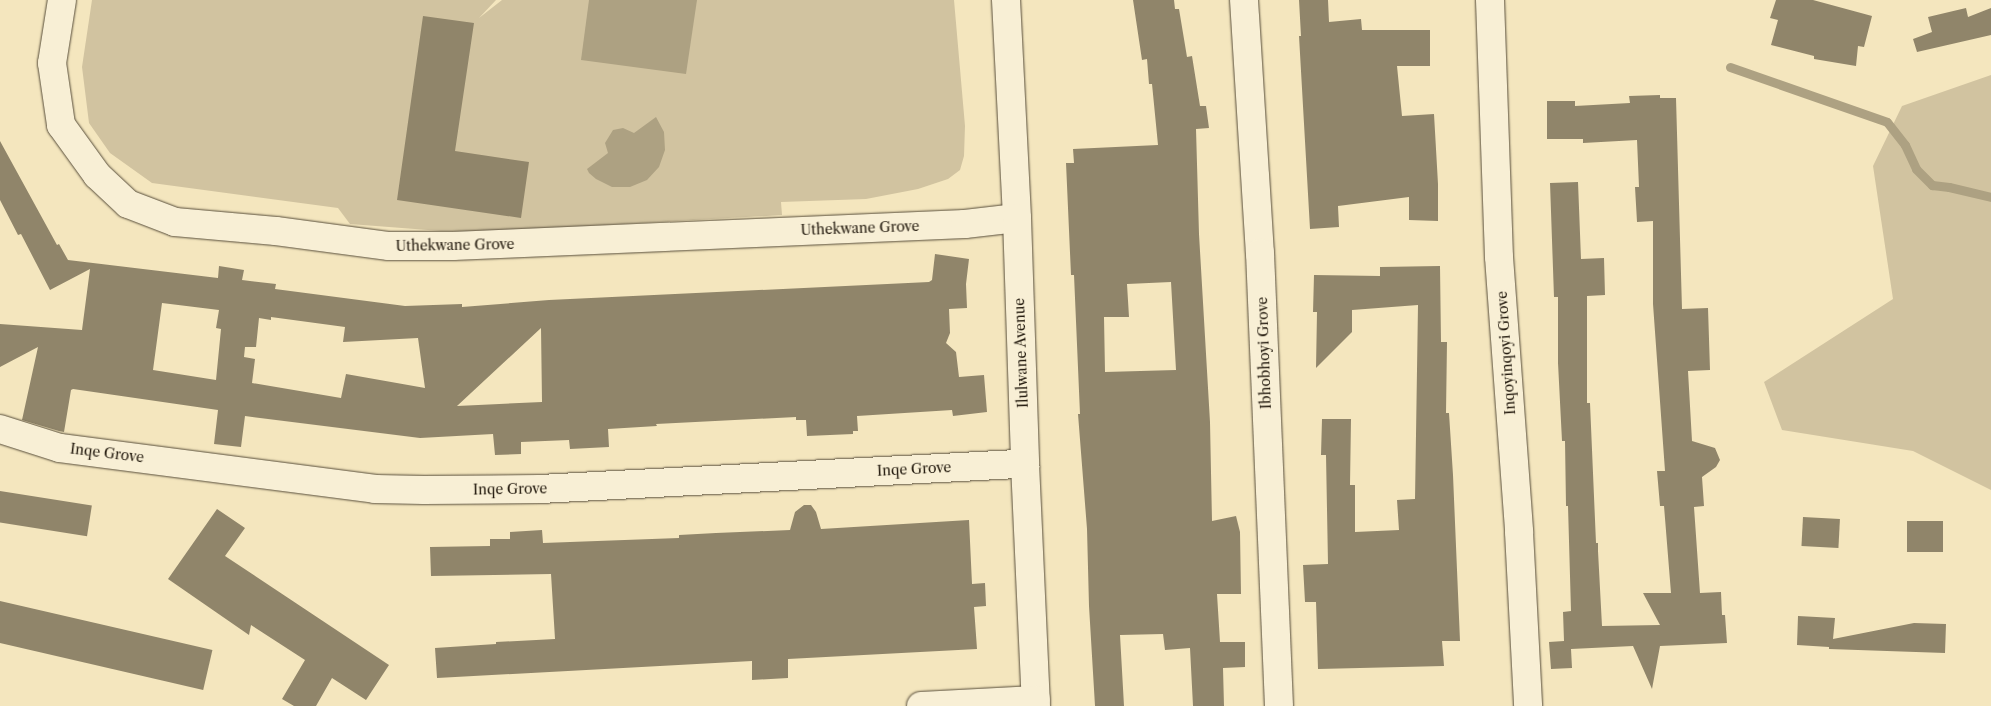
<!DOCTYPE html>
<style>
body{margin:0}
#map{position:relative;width:1991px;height:706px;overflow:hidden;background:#f4e6be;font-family:"Libre Caslon Text",serif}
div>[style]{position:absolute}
.green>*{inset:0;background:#d1c3a0}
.water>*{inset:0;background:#ada182}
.stream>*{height:9px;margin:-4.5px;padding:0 4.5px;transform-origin:4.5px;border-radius:4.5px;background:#ada182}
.building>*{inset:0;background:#90856a;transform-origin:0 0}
.roads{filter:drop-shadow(0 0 1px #584e3b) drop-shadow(0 0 1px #584e3b)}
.minor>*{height:28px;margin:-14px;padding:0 14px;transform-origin:14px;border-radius:14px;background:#f8efd5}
span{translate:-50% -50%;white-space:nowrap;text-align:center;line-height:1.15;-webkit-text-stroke:4.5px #f8efd5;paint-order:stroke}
.street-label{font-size:14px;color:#241b0f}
</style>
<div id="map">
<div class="green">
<i style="clip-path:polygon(92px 0,496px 0,479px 18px,502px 0,954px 0,965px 126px,964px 156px,960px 170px,948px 179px,918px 189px,866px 199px,781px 202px,782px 215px,500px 231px,441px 231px,350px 224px,338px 208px,152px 183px,110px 153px,89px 123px,82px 67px)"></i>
<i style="clip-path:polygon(1991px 75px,1991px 490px,1913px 451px,1782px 430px,1764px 382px,1893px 299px,1873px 166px,1902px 106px)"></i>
</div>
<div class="water">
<i style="clip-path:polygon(589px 0,697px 0,686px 74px,581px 60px)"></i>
<i style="clip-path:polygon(656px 117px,664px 132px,665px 150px,659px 167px,647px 180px,630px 187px,612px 187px,596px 179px,589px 173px,587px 169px,608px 153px,605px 143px,613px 130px,623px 128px,634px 133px)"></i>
</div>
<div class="stream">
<i style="left:1730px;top:67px;width:166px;rotate:19.3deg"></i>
<i style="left:1887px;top:122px;width:29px;rotate:52deg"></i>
<i style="left:1905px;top:145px;width:26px;rotate:65deg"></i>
<i style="left:1916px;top:169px;width:23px;rotate:45deg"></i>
<i style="left:1932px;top:185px;width:17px;rotate:7deg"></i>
<i style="left:1949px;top:187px;width:43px;rotate:13.4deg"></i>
</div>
<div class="building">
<i style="clip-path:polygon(evenodd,1133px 0,1174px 0,1175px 9px,1179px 9px,1187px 57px,1192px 56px,1200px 106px,1206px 106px,1209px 128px,1196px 129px,1199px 234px,1210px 422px,1212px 521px,1236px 516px,1240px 532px,1241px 594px,1217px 594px,1220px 642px,1245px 642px,1245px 667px,1223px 668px,1224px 706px,1193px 706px,1190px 648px,1165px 650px,1163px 634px,1120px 635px,1124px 706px,1095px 706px,1089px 606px,1087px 529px,1078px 414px,1080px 414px,1074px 275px,1071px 275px,1066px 163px,1074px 163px,1073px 149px,1158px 145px,1152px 84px,1149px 84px,1147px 59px,1142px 60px,1133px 0,1171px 282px,1176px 370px,1105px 372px,1104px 317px,1129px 317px,1127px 284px,1171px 282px)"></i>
<i style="clip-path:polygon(1299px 0,1328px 0,1329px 22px,1361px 19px,1362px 30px,1430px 30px,1430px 66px,1397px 66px,1402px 116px,1434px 114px,1438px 184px,1438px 221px,1409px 220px,1409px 197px,1338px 206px,1339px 227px,1310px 229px,1299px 36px,1301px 36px)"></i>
<i style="clip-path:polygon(1776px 0,1813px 0,1872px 16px,1864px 47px,1858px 46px,1856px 66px,1814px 59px,1814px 56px,1771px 45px,1778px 20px,1770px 18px)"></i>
<i style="clip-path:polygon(1966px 8px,1968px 17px,1991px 8px,1991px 35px,1917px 52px,1913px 39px,1932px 32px,1928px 17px)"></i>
<i style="clip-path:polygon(423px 16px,474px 23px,455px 151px,529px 162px,521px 218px,397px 200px)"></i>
<i style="clip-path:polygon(1660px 95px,1660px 98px,1676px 98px,1682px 309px,1708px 308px,1710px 370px,1688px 371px,1692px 441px,1715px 448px,1720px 460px,1716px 467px,1702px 477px,1704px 506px,1694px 507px,1700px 593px,1721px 592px,1722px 615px,1725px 615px,1727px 643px,1660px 646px,1652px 689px,1633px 646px,1571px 649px,1572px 668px,1551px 669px,1549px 642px,1564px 641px,1563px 612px,1571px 611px,1568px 506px,1566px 506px,1565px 441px,1562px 441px,1558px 363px,1558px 297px,1554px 297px,1550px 183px,1578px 182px,1581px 259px,1604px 258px,1605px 295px,1587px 296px,1587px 403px,1590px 403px,1596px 543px,1598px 543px,1598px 551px,1602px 626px,1660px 625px,1643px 593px,1671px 593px,1664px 506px,1660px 506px,1657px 471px,1665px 471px,1653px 304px,1653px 221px,1637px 222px,1635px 187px,1639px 187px,1637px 140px,1583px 143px,1583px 139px,1547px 139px,1547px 101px,1575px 101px,1575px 106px,1630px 103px,1629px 96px)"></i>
<i style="clip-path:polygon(evenodd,0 141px,57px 245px,59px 244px,68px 260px,218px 278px,219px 266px,244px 270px,242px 280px,276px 284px,275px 289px,405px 306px,462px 304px,462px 307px,549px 300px,929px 282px,932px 280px,935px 254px,969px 259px,966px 284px,967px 308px,949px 309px,950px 333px,946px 343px,956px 352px,959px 377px,984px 375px,987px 412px,953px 416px,952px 410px,857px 416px,858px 431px,853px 431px,853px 434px,807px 436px,806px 420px,796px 420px,796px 417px,656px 424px,657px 426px,608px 429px,609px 447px,570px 449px,569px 440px,521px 442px,521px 454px,495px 455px,493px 434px,420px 438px,245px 416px,241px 447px,214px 444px,218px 410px,73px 389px,71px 390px,64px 432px,59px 431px,22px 420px,38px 347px,0 367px,0 324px,82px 330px,90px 269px,50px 290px,21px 234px,18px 235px,0 200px,0 141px,162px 303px,219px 310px,216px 328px,221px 329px,216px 380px,153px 370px,162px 303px,0 141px,271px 317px,345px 327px,343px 342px,418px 338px,425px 388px,346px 374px,341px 398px,252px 383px,255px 359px,244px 357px,245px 347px,256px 347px,259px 318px,271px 320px,271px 317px,0 141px,541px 328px,542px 402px,457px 406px,541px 328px)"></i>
<i style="clip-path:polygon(1440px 266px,1441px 342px,1447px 342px,1446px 413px,1449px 413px,1453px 475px,1460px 641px,1442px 641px,1444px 666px,1318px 669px,1316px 602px,1305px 602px,1303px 565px,1328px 564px,1326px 455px,1321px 455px,1322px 419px,1351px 419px,1350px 485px,1355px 485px,1355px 532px,1399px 530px,1397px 500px,1415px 499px,1418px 305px,1352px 310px,1352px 332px,1316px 368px,1317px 312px,1313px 312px,1314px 275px,1380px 276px,1380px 267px)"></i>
<i style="left:0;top:491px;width:93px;height:31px;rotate:9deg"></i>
<i style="clip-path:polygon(804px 505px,811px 505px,816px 512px,821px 529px,969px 520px,972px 584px,985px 583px,986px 606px,974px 607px,977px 649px,788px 659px,788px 678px,752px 680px,752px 661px,437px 678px,435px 648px,496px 644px,496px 642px,555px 639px,551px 574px,431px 576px,430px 547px,490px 546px,490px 539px,510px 539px,510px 532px,542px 530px,543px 543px,679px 538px,679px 535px,716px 533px,790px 530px,795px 512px)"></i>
<i style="clip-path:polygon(217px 509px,245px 528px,225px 556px,389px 665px,366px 700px,332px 678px,316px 706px,294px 706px,282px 699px,305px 660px,251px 625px,249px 635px,168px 579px)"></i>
<i style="left:1803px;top:517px;width:37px;height:29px;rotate:3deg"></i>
<i style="left:1907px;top:521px;width:36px;height:31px"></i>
<i style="left:0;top:601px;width:218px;height:41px;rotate:13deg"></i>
<i style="clip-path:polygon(1798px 616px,1835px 618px,1833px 639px,1914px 623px,1946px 624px,1945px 653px,1829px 649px,1829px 647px,1797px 645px)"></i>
</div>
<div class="roads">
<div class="minor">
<i style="left:62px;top:0;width:64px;rotate:99deg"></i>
<i style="left:52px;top:63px;width:63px;rotate:81.7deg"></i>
<i style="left:61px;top:125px;width:62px;rotate:54.2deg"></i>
<i style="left:97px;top:175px;width:42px;rotate:43.1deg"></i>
<i style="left:128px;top:204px;width:50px;rotate:21deg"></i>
<i style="left:175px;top:222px;width:101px;rotate:5.1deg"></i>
<i style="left:276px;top:231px;width:114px;rotate:7.6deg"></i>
<i style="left:389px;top:246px;width:64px"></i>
<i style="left:453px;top:246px;width:512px;rotate:-2.46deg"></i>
<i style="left:965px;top:224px;width:52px;rotate:-6.6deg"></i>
<i style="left:1006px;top:0;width:218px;rotate:87.1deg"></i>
<i style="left:1017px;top:218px;width:246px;rotate:88.1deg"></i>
<i style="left:1025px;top:464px;width:242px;rotate:87.4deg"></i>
<i style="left:1244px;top:0;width:254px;rotate:86.4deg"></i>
<i style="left:1260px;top:253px;width:453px;rotate:87.6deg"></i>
<i style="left:1490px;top:0;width:257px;rotate:88deg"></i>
<i style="left:1499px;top:257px;width:276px;rotate:85.8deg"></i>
<i style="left:1519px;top:532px;width:174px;rotate:87deg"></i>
<i style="left:0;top:429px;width:63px;rotate:17.6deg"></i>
<i style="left:60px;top:448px;width:318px;rotate:7.4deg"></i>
<i style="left:375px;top:489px;width:49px;rotate:1.2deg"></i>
<i style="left:424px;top:490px;width:116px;rotate:-0.5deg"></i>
<i style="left:540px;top:489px;width:486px;rotate:-3deg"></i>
<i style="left:921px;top:706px;width:115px;rotate:-3deg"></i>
</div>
</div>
<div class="street-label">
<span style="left:860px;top:228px;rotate:-2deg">Uthekwane Grove</span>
<span style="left:455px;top:245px;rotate:-1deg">Uthekwane Grove</span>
<span style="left:1021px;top:353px;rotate:-92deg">Ilulwane Avenue</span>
<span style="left:1264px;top:353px;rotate:-92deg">Ibhobhoyi Grove</span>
<span style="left:1506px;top:353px;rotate:-94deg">Inqoyinqoyi Grove</span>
<span style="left:107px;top:453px;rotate:7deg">Inqe Grove</span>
<span style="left:914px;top:469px;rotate:-3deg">Inqe Grove</span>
<span style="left:510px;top:489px;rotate:-1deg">Inqe Grove</span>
</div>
</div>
